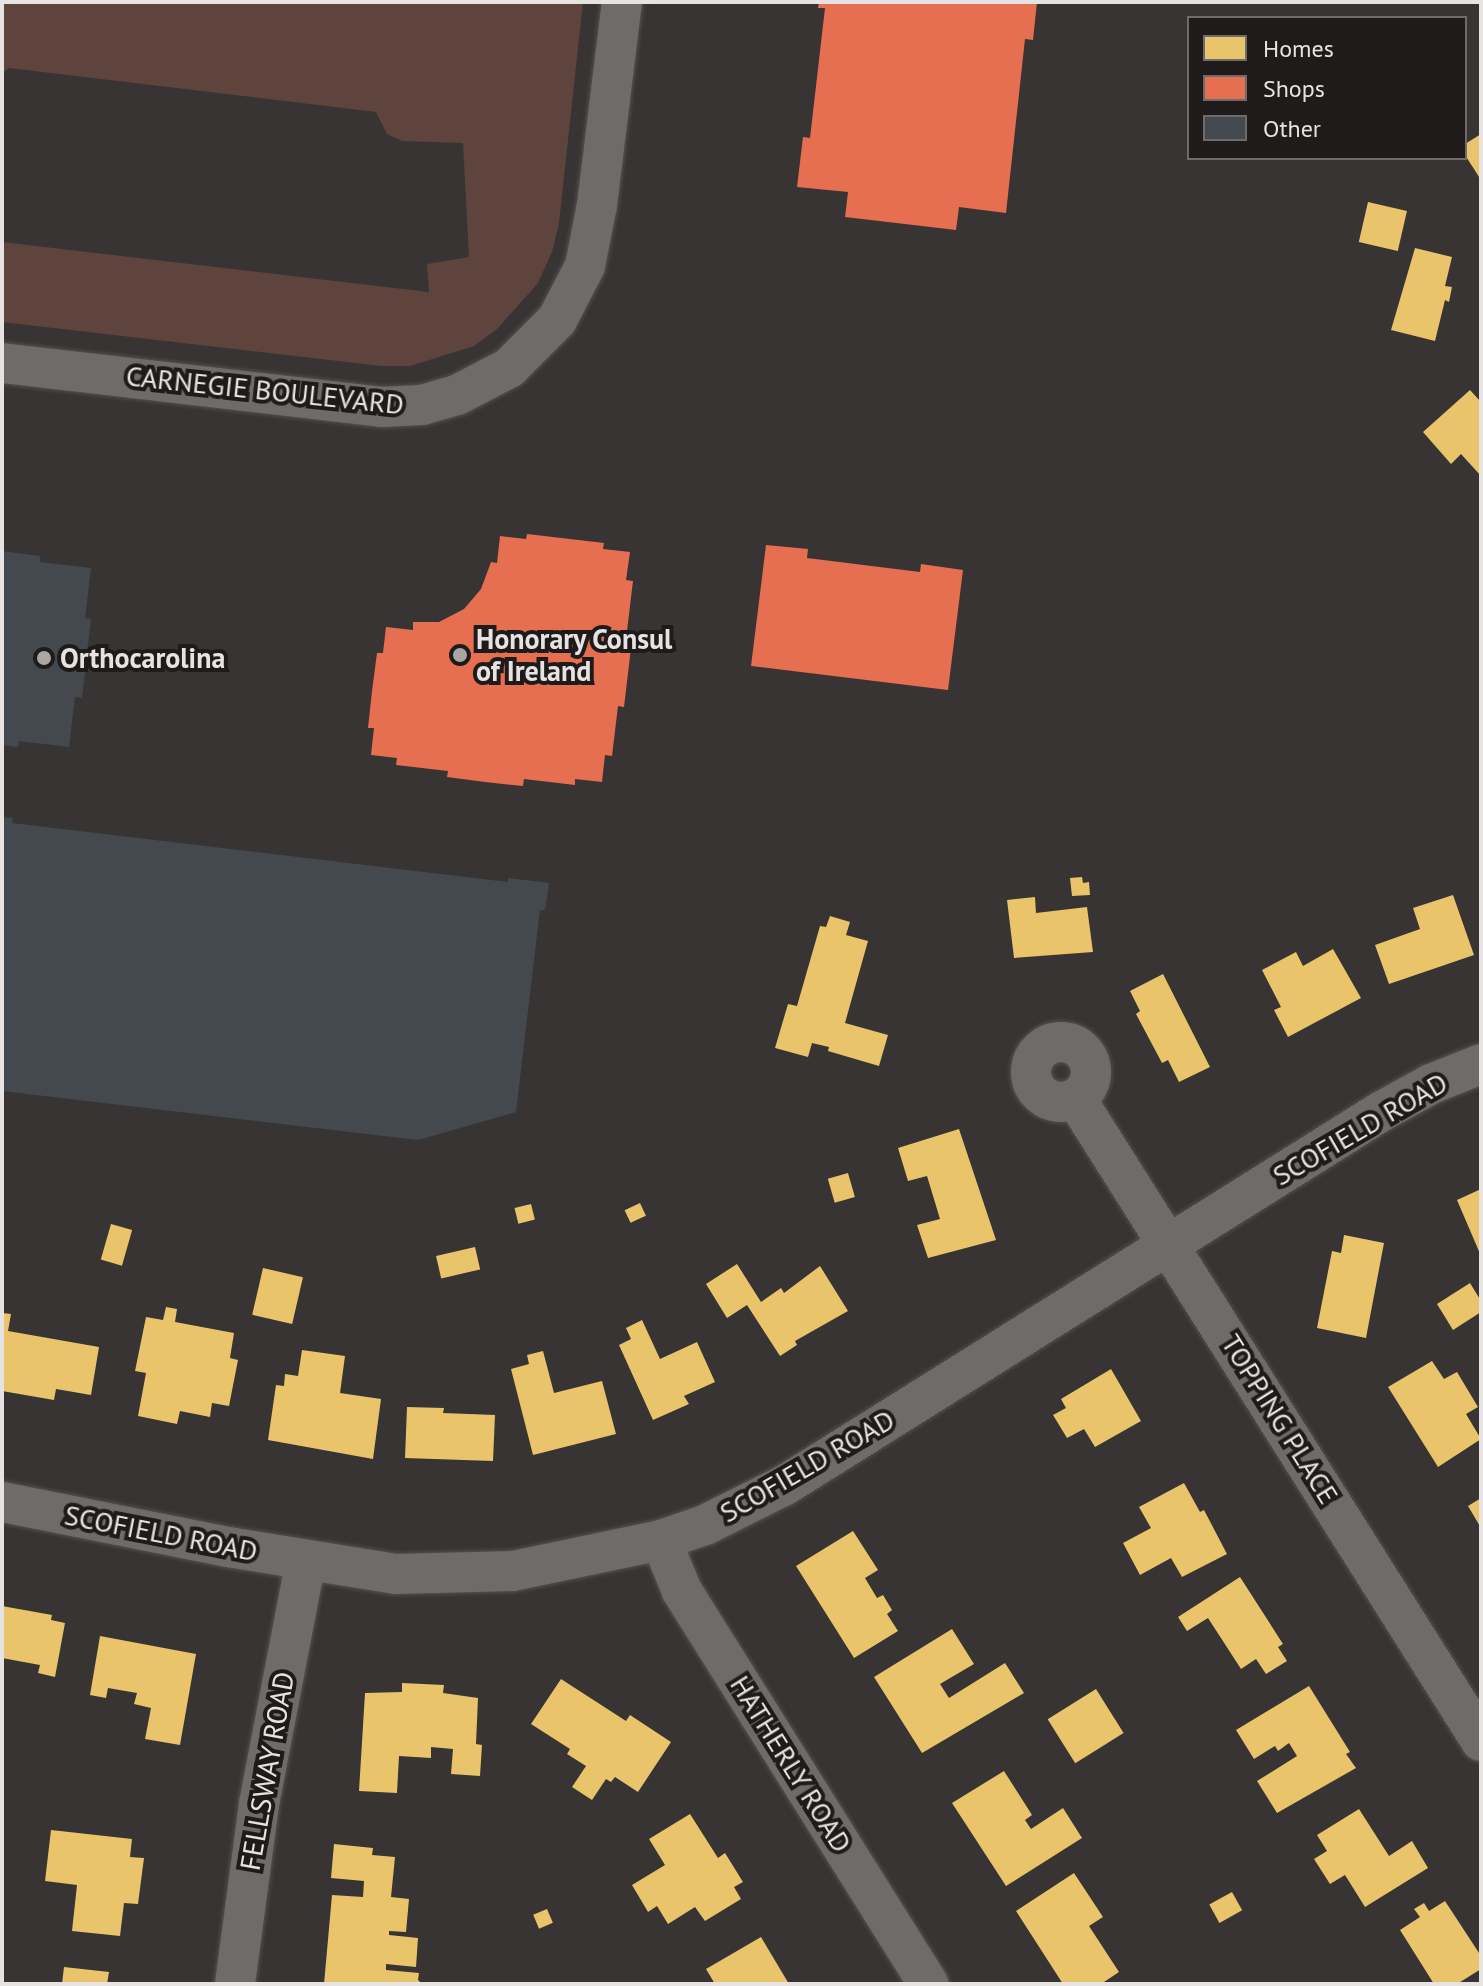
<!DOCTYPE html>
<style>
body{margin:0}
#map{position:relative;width:1483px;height:1986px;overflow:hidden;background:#373433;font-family:"PT Sans",sans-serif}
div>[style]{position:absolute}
.green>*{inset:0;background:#5e443d}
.homes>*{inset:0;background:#e9c46a;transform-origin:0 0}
.shops>*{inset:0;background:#e76f51}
.building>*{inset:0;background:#43494f}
.roads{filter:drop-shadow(0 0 2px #53504f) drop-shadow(0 0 2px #53504f)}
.minor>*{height:40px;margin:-20px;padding:0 20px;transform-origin:20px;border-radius:20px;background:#6e6c6b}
.minor>.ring{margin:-20px;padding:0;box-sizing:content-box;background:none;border:40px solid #6e6c6b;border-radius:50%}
.dots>*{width:22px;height:22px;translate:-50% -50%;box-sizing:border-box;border:4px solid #1e1b1a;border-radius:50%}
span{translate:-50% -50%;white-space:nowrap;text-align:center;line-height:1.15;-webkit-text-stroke:8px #1e1b1a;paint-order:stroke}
.street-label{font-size:28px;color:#e6e3e2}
.poi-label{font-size:28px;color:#e6e3e2;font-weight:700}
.left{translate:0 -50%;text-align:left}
.frame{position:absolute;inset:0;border:4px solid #e6e3e2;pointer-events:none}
.legend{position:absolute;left:1187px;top:16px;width:280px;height:144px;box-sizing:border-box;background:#1e1b1a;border:2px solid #6e6b6a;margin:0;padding:10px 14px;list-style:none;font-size:24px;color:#e6e3e2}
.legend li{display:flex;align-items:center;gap:16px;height:40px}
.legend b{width:40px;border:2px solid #6e6b6a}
</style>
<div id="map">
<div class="green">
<i style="clip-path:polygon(2px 2px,583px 2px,559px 223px,552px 252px,538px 283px,497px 329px,474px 346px,410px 366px,381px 366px,2px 322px,2px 242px,429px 292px,427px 264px,469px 257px,463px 143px,402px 141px,387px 134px,376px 112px,9px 68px,2px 73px)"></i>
</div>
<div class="homes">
<i style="clip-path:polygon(1481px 134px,1481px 180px,1465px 155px,1465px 144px)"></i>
<i style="left:1368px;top:202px;width:40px;height:41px;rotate:13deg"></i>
<i style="clip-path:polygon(1415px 248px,1452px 257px,1445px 286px,1452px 287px,1449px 302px,1445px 300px,1435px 341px,1391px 330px)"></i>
<i style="clip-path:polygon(1470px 390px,1481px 402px,1481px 476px,1461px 454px,1451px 464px,1423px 432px)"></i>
<i style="clip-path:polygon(1082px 877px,1083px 883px,1089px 882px,1090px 895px,1072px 896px,1070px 878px)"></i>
<i style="clip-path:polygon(1453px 895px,1474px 955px,1389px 984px,1375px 945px,1420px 929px,1413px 908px)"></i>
<i style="clip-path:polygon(1035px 897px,1036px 913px,1087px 907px,1093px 952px,1014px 958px,1007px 900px)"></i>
<i style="clip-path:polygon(830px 916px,850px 922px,846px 935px,868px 941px,845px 1023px,888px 1035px,879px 1066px,828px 1051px,829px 1047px,812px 1043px,808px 1057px,775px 1048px,788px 1004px,797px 1006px,820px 926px,826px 927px)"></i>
<i style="clip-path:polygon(1333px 949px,1361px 998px,1288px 1037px,1274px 1010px,1281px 1007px,1262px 970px,1296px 952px,1303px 966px)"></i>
<i style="clip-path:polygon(1163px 974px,1210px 1067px,1179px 1082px,1168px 1060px,1162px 1063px,1136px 1014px,1140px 1011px,1130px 991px)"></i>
<i style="clip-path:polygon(959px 1129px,996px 1240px,928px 1258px,917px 1225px,940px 1219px,927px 1176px,908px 1181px,898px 1148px)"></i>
<i style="left:848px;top:1173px;width:25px;height:21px;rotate:74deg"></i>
<i style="clip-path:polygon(1481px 1189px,1481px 1256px,1457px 1200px)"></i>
<i style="left:640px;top:1203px;width:14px;height:17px;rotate:65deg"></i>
<i style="left:531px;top:1204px;width:16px;height:17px;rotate:76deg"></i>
<i style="left:111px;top:1224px;width:22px;height:37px;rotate:16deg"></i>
<i style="clip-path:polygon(1344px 1235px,1384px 1243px,1366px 1338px,1317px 1328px,1332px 1251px,1341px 1253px)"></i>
<i style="left:475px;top:1247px;width:23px;height:40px;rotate:77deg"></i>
<i style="clip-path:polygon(737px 1264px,761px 1302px,781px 1288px,784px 1293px,820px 1266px,848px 1311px,795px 1341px,797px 1345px,780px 1356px,747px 1305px,727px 1318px,706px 1284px)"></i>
<i style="left:263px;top:1268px;width:41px;height:48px;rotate:13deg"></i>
<i style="clip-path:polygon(1470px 1283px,1481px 1301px,1481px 1312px,1453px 1330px,1437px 1304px)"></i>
<i style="clip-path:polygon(166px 1307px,177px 1309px,175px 1322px,234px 1333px,230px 1358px,238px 1360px,229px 1406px,212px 1403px,210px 1417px,180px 1411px,177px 1424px,138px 1416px,146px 1373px,135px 1371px,146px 1317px,163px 1320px)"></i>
<i style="clip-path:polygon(2px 1313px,11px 1314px,8px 1331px,99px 1347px,91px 1395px,56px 1389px,54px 1400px,2px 1391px)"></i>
<i style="clip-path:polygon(642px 1320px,660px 1359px,697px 1342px,715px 1382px,684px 1396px,689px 1404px,653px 1420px,619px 1345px,631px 1339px,626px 1328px)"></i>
<i style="clip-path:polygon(302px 1350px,345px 1356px,340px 1393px,381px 1399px,373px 1459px,268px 1440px,276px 1385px,284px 1386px,285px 1374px,298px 1376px)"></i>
<i style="clip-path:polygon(543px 1351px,554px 1393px,602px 1381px,616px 1434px,533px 1455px,511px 1369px,529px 1364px,527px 1355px)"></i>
<i style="clip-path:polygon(1432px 1361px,1444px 1379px,1457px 1372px,1478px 1407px,1466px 1414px,1481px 1439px,1438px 1467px,1388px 1387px)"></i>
<i style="clip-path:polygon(1111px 1369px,1141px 1421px,1095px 1447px,1084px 1429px,1067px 1438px,1053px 1415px,1066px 1408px,1061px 1399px)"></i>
<i style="clip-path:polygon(407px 1407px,444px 1408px,443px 1413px,495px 1415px,493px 1461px,405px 1458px)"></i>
<i style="clip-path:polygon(1184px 1483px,1200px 1512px,1204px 1510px,1227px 1554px,1182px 1577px,1171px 1558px,1140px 1575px,1123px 1543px,1151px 1528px,1139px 1507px)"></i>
<i style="clip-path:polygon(1481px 1498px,1481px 1528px,1468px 1506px)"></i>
<i style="clip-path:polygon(853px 1531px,878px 1570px,865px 1578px,877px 1598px,883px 1595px,892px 1610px,887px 1614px,898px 1631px,854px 1658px,796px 1566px)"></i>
<i style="clip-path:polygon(1240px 1577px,1283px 1644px,1278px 1647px,1287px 1661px,1266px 1674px,1256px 1659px,1241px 1669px,1208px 1618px,1187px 1631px,1178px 1617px)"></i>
<i style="clip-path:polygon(2px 1606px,52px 1615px,51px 1620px,65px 1623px,55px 1677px,38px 1673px,40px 1665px,2px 1658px)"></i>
<i style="clip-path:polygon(952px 1629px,974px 1664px,940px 1684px,949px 1698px,1005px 1663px,1024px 1693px,922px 1753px,874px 1677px)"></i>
<i style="clip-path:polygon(100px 1636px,196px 1654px,180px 1745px,145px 1739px,151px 1708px,134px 1704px,137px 1693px,108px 1688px,106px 1698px,90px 1695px)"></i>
<i style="clip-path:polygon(561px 1679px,626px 1721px,630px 1715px,671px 1742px,638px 1792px,615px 1777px,611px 1782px,606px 1779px,592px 1800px,572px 1787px,586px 1766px,567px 1754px,570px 1749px,531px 1724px)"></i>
<i style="clip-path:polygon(402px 1683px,444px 1685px,443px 1693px,478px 1698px,476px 1744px,482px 1745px,480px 1776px,451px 1774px,453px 1749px,431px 1747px,431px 1758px,399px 1756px,397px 1793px,359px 1791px,365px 1693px,402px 1692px)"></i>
<i style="clip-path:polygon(1309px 1686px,1350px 1752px,1346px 1754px,1356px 1768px,1277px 1813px,1257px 1781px,1297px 1756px,1289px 1743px,1278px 1751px,1275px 1746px,1254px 1759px,1236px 1730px)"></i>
<i style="left:1096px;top:1689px;width:52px;height:57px;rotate:58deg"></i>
<i style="clip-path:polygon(1004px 1771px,1032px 1815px,1025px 1820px,1031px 1829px,1063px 1808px,1082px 1838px,1006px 1886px,952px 1803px)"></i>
<i style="clip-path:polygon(1359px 1809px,1389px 1856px,1412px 1841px,1428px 1868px,1365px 1907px,1345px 1875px,1330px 1884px,1314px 1859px,1327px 1851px,1317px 1835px)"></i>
<i style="clip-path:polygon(690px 1814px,718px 1858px,725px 1853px,743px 1882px,734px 1887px,741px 1899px,705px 1921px,695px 1907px,668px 1924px,657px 1906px,648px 1912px,632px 1885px,665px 1865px,649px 1839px)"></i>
<i style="clip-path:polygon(51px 1830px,132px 1839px,130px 1857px,144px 1858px,138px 1904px,124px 1903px,120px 1936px,72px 1931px,77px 1885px,45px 1881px)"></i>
<i style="clip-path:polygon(334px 1844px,373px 1848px,372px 1855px,395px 1857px,391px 1897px,409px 1899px,406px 1932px,389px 1931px,389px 1935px,418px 1938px,416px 1967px,386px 1964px,386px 1970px,419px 1973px,418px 1980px,422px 1984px,324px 1984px,332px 1895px,363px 1897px,364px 1881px,331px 1878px)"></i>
<i style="clip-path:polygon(1074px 1873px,1103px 1917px,1089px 1926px,1119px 1972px,1101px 1984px,1063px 1984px,1016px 1911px)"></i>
<i style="left:1232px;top:1892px;width:21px;height:26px;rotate:61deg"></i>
<i style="clip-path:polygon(1445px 1901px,1481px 1956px,1481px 1969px,1457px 1984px,1434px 1984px,1400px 1930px,1420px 1917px,1414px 1909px,1424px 1903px,1429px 1911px)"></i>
<i style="left:547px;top:1909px;width:15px;height:15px;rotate:67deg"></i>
<i style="clip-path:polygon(761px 1937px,789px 1984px,715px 1984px,706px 1969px)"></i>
<i style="clip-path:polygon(64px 1967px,109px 1972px,107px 1984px,62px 1984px)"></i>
</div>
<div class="shops">
<i style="clip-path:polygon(819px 2px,1037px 2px,1033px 40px,1025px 39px,1006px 213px,959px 207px,956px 230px,845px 217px,848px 192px,797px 187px,803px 137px,810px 138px,825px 8px,818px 8px)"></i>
<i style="clip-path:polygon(527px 534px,604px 543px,603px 549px,630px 552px,626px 580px,633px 581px,627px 631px,633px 631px,624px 707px,618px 706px,612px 756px,605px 755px,602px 782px,575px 779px,575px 785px,524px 779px,523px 786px,485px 782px,447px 777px,448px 771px,396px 765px,397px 758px,371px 755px,374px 728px,368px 728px,372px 691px,377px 653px,383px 653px,386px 627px,413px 630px,413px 622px,439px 622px,464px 609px,481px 589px,491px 562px,497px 563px,500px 536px,526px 539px)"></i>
<i style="clip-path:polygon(766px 545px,808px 549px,807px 558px,920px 572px,921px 564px,963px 570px,948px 690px,751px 666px)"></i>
</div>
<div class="building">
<i style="clip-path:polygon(2px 551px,40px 556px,40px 562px,91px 568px,85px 618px,91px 619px,82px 698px,75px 697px,69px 747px,19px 741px,18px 747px,2px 745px)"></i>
<i style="clip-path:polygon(2px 817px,13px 818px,12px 823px,508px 882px,508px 878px,549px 883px,545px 910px,540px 910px,516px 1112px,418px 1140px,2px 1091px)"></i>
</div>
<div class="roads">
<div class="minor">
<i style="left:2px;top:363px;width:382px;rotate:6.6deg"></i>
<i style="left:381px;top:407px;width:41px;rotate:-2.8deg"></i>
<i style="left:422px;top:405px;width:36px;rotate:-16deg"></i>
<i style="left:457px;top:395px;width:59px;rotate:-27.4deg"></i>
<i style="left:509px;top:368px;width:68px;rotate:-45deg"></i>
<i style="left:557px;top:320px;width:61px;rotate:-62.6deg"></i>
<i style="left:585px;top:266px;width:62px;rotate:-78.9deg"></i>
<i style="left:597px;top:205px;width:205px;rotate:-83deg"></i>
<i class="ring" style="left:1031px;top:1042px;width:20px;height:20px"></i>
<i style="left:1076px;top:1099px;width:759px;rotate:57.75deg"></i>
<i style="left:2px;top:1502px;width:230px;rotate:11.3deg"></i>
<i style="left:228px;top:1547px;width:170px;rotate:9.1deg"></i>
<i style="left:396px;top:1574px;width:117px;rotate:-1.5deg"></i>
<i style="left:513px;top:1571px;width:151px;rotate:-11.8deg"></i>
<i style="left:661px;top:1540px;width:46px;rotate:-18.8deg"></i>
<i style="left:705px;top:1525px;width:89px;rotate:-26.6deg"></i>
<i style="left:785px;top:1485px;width:704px;rotate:-32.07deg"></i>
<i style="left:1382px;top:1111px;width:56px;rotate:-28.9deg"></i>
<i style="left:1431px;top:1084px;width:54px;rotate:-21.8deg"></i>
<i style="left:661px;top:1540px;width:55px;rotate:67.6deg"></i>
<i style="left:682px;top:1591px;width:464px;rotate:57.9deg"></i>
<i style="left:235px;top:1984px;width:182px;rotate:-82.4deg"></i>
<i style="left:259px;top:1804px;width:248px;rotate:-79.1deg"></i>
</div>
</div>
<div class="dots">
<i style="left:460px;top:655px;background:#a9a6a5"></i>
<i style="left:44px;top:658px;background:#a9a6a5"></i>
</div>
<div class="street-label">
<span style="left:265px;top:390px;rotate:6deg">CARNEGIE BOULEVARD</span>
<span style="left:1360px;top:1129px;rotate:-30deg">SCOFIELD ROAD</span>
<span style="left:1280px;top:1419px;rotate:58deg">TOPPING PLACE</span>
<span style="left:807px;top:1466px;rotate:-30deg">SCOFIELD ROAD</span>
<span style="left:161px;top:1533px;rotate:11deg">SCOFIELD ROAD</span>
<span style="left:791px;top:1764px;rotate:58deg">HATHERLY ROAD</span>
<span style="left:267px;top:1771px;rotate:-80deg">FELLSWAY ROAD</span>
</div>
<div class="poi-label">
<span class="left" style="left:476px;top:655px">Honorary Consul<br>of Ireland</span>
<span class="left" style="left:60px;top:658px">Orthocarolina</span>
</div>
<div class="frame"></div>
<ul class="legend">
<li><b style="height:22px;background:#e9c46a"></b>Homes</li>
<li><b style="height:22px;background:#e76f51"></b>Shops</li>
<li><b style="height:22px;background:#43494f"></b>Other</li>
</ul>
</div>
